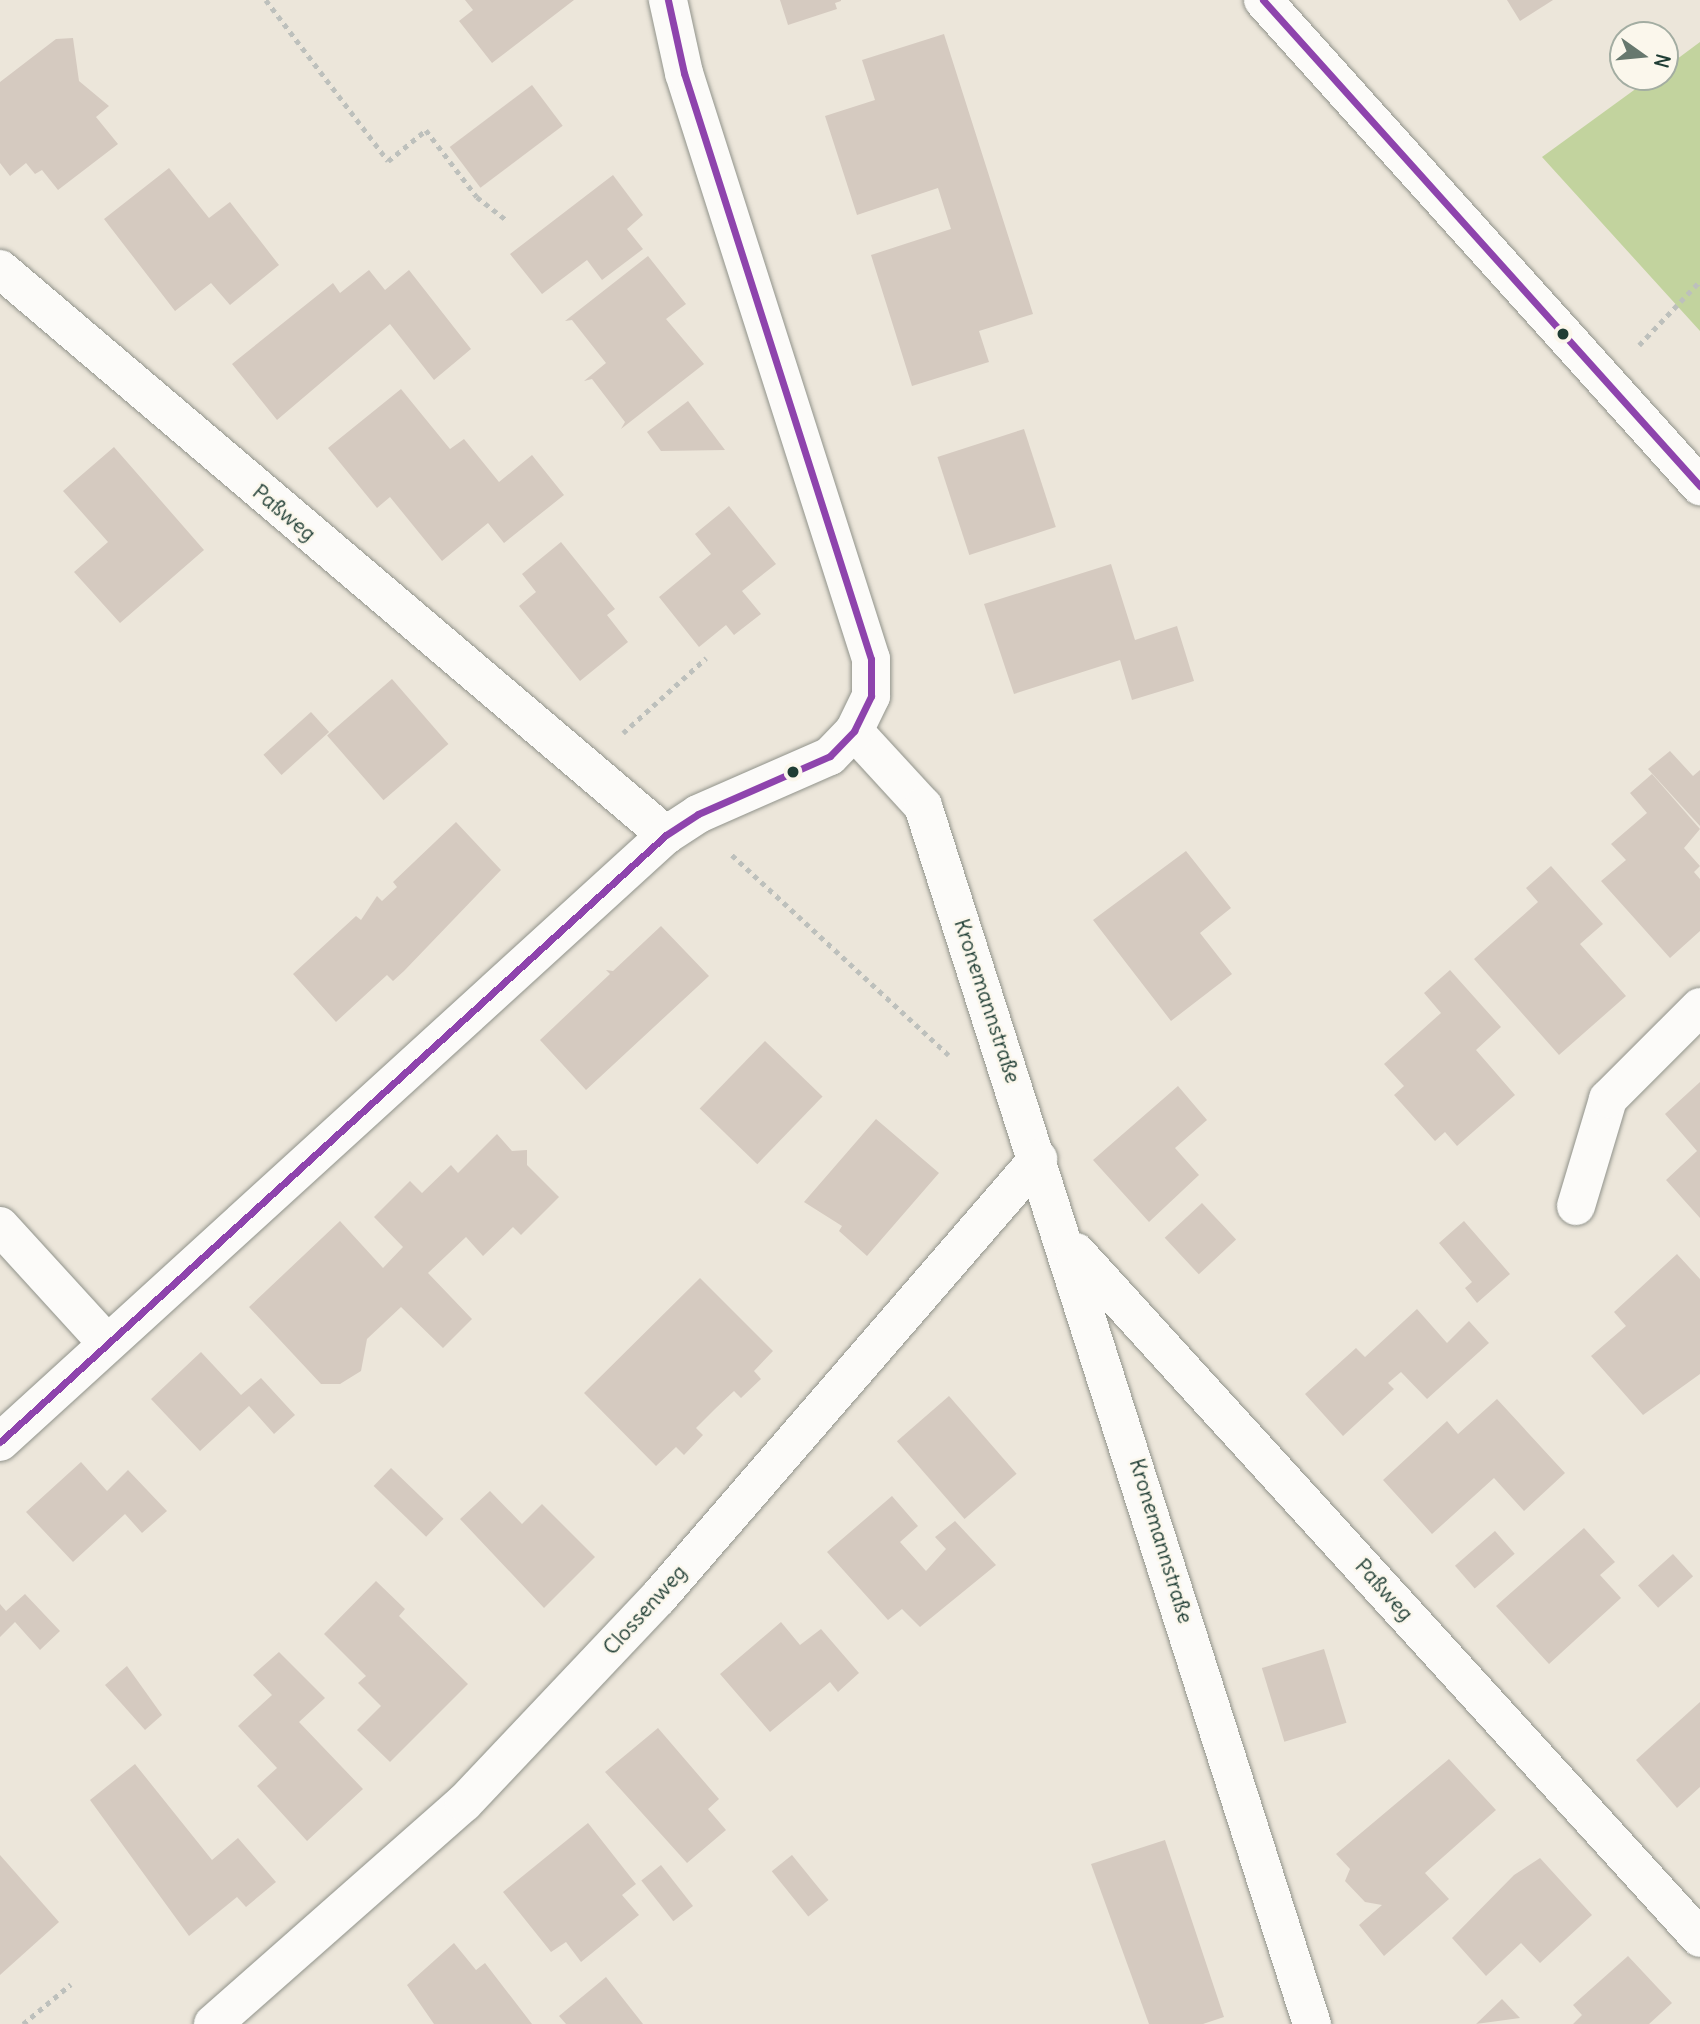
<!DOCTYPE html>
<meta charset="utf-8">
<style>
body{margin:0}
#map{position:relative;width:1700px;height:2024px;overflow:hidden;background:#ece6da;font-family:Delius,sans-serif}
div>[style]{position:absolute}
.green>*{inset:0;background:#c2d39e}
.building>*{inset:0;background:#d5cac0;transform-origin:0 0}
.path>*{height:4.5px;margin-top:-2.25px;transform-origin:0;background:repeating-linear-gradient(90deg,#bdc0bc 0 5px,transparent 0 10px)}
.roads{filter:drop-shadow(0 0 2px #91938b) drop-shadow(0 0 2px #91938b)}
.minor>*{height:38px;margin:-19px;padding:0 19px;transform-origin:19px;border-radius:19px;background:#fcfbf9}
.bus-1>*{height:7px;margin:-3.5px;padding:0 3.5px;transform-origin:3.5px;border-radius:3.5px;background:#8e44ad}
.dots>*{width:19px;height:19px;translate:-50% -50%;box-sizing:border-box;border:4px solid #fbf7ec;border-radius:50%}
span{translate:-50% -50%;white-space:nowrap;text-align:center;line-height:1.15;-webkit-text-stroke:5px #fbf7ec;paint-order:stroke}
.street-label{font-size:21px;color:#1f3d34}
.north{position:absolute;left:1609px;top:21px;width:70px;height:70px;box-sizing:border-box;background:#fbf7ec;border:2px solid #a3ada2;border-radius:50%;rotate:105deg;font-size:19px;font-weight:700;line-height:28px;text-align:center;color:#1f3d34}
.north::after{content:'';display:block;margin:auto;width:24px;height:32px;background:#67786e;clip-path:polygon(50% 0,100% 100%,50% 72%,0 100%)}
</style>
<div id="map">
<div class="green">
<i style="clip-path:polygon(1700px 42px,1700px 331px,1542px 157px,1652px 77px,1665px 77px,1665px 68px)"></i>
</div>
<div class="building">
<i style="clip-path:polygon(465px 0,574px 0,492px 63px,459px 21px,473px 10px)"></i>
<i style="clip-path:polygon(780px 0,841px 0,841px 1px,835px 3px,837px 9px,788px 25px)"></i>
<i style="clip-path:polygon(1507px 0,1553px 0,1520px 21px)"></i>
<i style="clip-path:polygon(944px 34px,1033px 314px,979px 331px,989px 362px,912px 386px,871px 255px,951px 229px,938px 188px,857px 215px,825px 116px,875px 100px,862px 60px)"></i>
<i style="clip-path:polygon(73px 38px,79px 81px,109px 106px,96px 117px,118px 144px,58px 190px,42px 170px,35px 174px,26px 163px,10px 176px,0 163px,0 82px,56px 39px)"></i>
<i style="left:532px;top:85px;width:51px;height:103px;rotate:53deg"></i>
<i style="clip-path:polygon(169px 168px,209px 218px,230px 202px,279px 265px,230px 305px,211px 283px,175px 311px,104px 219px)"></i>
<i style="clip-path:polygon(613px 175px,643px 215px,627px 229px,643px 249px,602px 280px,587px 260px,542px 294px,510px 254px)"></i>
<i style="clip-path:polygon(648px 256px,686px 304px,666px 319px,704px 364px,621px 429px,625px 422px,592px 379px,584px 381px,606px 363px,572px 320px,565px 321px)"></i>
<i style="clip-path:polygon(369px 270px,385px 290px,409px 270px,471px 349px,434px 380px,390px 324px,277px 420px,232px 364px,333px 283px,340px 293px)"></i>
<i style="clip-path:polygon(401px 389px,450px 449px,464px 439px,499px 482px,532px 455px,564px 495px,504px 543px,488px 523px,442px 561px,390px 497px,377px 508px,328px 448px)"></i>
<i style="clip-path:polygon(688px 401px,725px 450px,661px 451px,647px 432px)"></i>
<i style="left:1024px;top:429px;width:103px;height:91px;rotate:72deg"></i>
<i style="clip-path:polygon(114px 447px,204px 550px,120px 623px,74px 572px,108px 542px,63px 491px)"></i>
<i style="clip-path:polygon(729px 506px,776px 564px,742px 591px,761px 614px,734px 635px,726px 625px,699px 647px,659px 597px,711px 554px,695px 534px)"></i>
<i style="clip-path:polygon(561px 542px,615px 609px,607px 615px,628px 642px,580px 681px,519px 606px,536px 592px,522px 574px)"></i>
<i style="clip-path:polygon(1111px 564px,1135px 640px,1177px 626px,1194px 681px,1132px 700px,1120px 660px,1014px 694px,984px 604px)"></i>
<i style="left:392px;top:679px;width:86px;height:86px;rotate:49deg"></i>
<i style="left:311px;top:712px;width:27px;height:64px;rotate:48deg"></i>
<i style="clip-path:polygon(1670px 751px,1693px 776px,1700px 770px,1700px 826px,1648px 769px)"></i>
<i style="clip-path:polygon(1652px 774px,1700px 829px,1684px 848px,1700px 866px,1694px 872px,1700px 879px,1700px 931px,1670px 958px,1601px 881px,1626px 860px,1611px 844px,1647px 813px,1630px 793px)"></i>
<i style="clip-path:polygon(456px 822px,501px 870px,404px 971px,393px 981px,387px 975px,336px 1022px,293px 974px,356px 916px,361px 920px,377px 896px,382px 901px,397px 887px,393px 882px)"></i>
<i style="clip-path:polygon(1186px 851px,1231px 908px,1200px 933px,1232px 974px,1171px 1021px,1093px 920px)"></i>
<i style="clip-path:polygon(1551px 866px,1603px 924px,1580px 944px,1626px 996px,1559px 1055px,1474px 959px,1538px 902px,1526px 888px)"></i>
<i style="clip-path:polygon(661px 926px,709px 976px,586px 1090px,540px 1040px,610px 974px,606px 970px,613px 971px)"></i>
<i style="clip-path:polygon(1450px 970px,1501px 1027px,1476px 1050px,1515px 1095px,1457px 1146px,1445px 1132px,1435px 1141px,1394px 1095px,1404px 1086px,1384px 1064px,1441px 1013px,1424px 993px)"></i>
<i style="left:765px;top:1041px;width:80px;height:94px;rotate:44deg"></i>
<i style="clip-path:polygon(1700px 1082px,1700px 1218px,1666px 1180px,1697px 1151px,1665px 1114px)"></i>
<i style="clip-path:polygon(1178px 1086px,1207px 1120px,1175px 1148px,1199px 1175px,1149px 1222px,1093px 1160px)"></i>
<i style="clip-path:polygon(876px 1119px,939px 1173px,867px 1256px,839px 1231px,842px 1226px,804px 1202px)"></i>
<i style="clip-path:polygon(497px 1134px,512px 1151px,527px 1150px,527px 1165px,559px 1197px,521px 1235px,513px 1227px,483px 1256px,466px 1237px,428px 1273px,472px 1319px,443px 1348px,401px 1307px,367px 1339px,361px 1371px,340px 1384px,321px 1384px,249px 1307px,340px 1221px,383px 1268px,403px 1247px,374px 1217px,410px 1181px,422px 1193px,451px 1165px,458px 1173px)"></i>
<i style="left:1202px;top:1203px;width:50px;height:51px;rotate:47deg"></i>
<i style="clip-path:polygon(1464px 1221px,1510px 1274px,1477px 1303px,1465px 1288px,1472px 1282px,1439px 1243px)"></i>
<i style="clip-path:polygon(1677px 1254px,1700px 1279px,1700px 1374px,1643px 1415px,1591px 1356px,1626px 1326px,1614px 1312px)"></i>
<i style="clip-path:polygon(700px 1278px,773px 1351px,754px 1371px,761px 1379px,741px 1398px,734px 1391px,715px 1409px,696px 1428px,703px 1435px,684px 1455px,676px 1447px,656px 1466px,584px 1393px)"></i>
<i style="clip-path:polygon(1417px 1309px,1447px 1343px,1469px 1321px,1489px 1343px,1427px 1399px,1401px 1372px,1388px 1383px,1394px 1389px,1343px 1436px,1305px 1394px,1356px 1348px,1365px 1357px)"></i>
<i style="clip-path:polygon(201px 1352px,241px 1395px,261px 1378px,295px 1415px,274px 1434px,249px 1406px,200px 1451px,151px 1399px)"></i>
<i style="left:949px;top:1396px;width:103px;height:69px;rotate:49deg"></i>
<i style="clip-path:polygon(1497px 1399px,1565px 1473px,1524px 1511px,1494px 1478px,1432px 1534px,1383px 1480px,1447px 1421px,1458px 1434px)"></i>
<i style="clip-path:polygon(81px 1462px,107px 1491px,128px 1470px,167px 1511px,142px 1533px,125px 1514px,73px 1562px,26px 1512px)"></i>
<i style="left:391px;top:1468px;width:73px;height:25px;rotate:44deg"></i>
<i style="clip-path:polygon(490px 1491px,522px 1524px,542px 1504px,595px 1557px,544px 1608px,460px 1519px)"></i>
<i style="clip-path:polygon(892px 1496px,918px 1526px,900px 1542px,926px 1571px,946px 1549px,935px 1537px,955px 1521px,996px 1565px,920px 1627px,902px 1609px,888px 1620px,827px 1552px)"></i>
<i style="clip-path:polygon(1584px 1528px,1615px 1562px,1600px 1575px,1621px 1598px,1549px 1664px,1496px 1606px)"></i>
<i style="left:1495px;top:1531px;width:30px;height:53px;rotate:49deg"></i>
<i style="left:1673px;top:1554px;width:30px;height:47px;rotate:48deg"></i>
<i style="clip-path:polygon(376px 1581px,405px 1609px,399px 1616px,468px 1684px,390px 1762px,357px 1730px,381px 1706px,358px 1683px,366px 1676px,324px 1634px)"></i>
<i style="clip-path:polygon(25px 1594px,60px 1631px,40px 1650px,15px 1622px,0 1637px,0 1604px,6px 1611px)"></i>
<i style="clip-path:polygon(781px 1622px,800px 1645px,821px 1629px,859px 1673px,838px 1692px,830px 1682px,770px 1732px,720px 1674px)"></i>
<i style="left:1324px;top:1649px;width:77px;height:65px;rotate:73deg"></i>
<i style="clip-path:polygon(279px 1652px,325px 1698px,299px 1722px,363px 1789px,307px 1841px,257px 1786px,277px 1768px,238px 1726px,272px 1695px,253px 1675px)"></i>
<i style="clip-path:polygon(127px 1666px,162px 1715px,145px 1730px,105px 1685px)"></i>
<i style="clip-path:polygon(1700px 1702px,1700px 1787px,1677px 1808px,1636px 1760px)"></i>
<i style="clip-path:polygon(658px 1728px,719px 1799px,708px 1809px,726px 1830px,687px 1863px,605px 1772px)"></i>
<i style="clip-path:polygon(1449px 1759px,1496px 1810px,1425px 1873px,1449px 1899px,1384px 1956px,1359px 1925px,1382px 1905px,1365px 1902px,1345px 1881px,1350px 1869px,1336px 1854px)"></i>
<i style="clip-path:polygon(135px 1764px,212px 1860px,238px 1838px,276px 1882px,246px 1907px,237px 1897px,189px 1936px,90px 1800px)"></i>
<i style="clip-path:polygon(588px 1823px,636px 1884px,622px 1895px,639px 1915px,581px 1962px,566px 1942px,551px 1952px,503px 1892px)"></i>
<i style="clip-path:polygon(1165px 1840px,1224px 2017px,1203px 2024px,1149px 2024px,1091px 1864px)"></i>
<i style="clip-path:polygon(0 1855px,59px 1922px,0 1975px)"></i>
<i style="left:792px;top:1855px;width:58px;height:26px;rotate:51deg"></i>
<i style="clip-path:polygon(1540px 1858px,1592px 1915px,1540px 1963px,1521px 1943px,1486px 1976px,1452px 1938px,1514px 1875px)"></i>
<i style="left:661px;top:1865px;width:52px;height:25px;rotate:52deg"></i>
<i style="clip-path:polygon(454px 1943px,476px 1970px,485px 1963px,532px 2024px,434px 2024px,407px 1985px)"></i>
<i style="clip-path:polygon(1628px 1956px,1672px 2003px,1649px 2024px,1573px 2024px,1582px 2015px,1573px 2005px)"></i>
<i style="clip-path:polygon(606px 1977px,643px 2024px,566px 2024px,559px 2016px)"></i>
<i style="clip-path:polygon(1502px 1999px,1520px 2018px,1476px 2024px)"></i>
</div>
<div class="path">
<i style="left:266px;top:0;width:202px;rotate:52.8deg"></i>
<i style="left:388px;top:161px;width:49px;rotate:-39.2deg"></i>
<i style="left:426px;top:130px;width:84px;rotate:52.7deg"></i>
<i style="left:477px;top:197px;width:36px;rotate:38deg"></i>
<i style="left:1639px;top:345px;width:88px;rotate:-46.4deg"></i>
<i style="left:623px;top:733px;width:112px;rotate:-42.1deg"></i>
<i style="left:732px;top:855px;width:295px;rotate:42.7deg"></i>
<i style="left:23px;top:2024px;width:62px;rotate:-39.8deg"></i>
</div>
<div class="roads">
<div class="minor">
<i style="left:1263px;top:0;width:654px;rotate:48.04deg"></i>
<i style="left:0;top:269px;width:874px;rotate:40.36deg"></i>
<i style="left:854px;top:731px;width:102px;rotate:47.4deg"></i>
<i style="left:923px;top:806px;width:1279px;rotate:72.29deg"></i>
<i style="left:1576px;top:1206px;width:112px;rotate:-73.3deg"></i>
<i style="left:1608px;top:1099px;width:130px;rotate:-45deg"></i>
<i style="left:0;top:1226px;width:159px;rotate:47.6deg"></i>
<i style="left:1076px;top:1252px;width:927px;rotate:47.71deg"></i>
<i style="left:0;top:1442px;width:901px;rotate:-42.35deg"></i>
<i style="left:666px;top:835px;width:38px;rotate:-33deg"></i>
<i style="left:698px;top:814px;width:144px;rotate:-23.7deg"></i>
<i style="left:830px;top:756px;width:35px;rotate:-46deg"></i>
<i style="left:854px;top:731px;width:39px;rotate:-64deg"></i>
<i style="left:871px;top:696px;width:37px;rotate:-90deg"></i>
<i style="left:871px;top:659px;width:615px;rotate:-107.7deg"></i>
<i style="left:684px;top:73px;width:75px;rotate:-102.4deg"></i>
<i style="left:213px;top:2024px;width:334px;rotate:-41.4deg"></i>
<i style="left:464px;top:1803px;width:282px;rotate:-46.6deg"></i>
<i style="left:658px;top:1598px;width:581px;rotate:-49.12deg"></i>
</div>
</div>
<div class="bus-1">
<i style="left:1263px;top:0;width:654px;rotate:48.04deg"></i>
<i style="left:0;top:1442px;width:901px;rotate:-42.35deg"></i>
<i style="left:666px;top:835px;width:38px;rotate:-33deg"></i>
<i style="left:698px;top:814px;width:144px;rotate:-23.7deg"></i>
<i style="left:830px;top:756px;width:35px;rotate:-46deg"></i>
<i style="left:854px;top:731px;width:39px;rotate:-64deg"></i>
<i style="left:871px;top:696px;width:37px;rotate:-90deg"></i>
<i style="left:871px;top:659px;width:615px;rotate:-107.7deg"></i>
<i style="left:684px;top:73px;width:75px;rotate:-102.4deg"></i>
</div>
<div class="dots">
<i style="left:1563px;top:334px;background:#1f3d34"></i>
<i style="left:793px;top:772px;background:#1f3d34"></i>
</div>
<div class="street-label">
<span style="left:284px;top:513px;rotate:40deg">Paßweg</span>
<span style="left:987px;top:1001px;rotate:72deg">Kronemannstraße</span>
<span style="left:1161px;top:1541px;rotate:73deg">Kronemannstraße</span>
<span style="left:1384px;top:1590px;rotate:48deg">Paßweg</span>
<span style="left:645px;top:1610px;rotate:-48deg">Clossenweg</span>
</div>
<div class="north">N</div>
</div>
